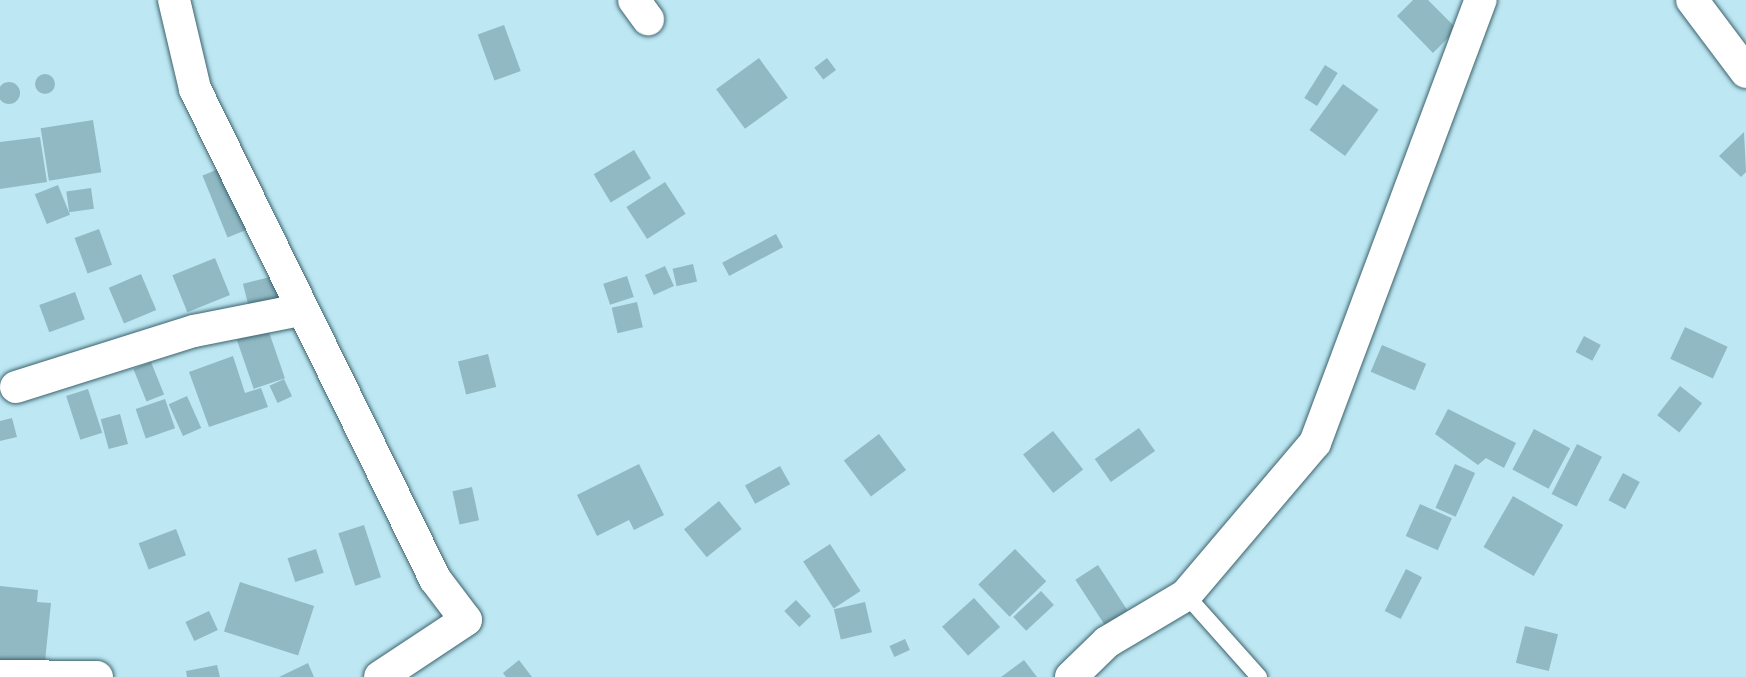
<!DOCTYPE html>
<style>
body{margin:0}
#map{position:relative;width:1746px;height:677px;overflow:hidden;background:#bde8f3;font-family:"Titillium Web",sans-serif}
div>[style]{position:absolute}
.building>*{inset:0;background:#90b9c4;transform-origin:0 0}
.round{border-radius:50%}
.roads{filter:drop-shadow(0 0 2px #3c626d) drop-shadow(0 0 2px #3c626d)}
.service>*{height:16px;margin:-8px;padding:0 8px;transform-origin:8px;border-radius:8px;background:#fff}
.minor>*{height:32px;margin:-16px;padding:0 16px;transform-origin:16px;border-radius:16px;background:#fff}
span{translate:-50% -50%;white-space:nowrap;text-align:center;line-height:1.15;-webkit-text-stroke:7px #fff;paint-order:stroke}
</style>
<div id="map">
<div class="building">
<i style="clip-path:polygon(1413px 0,1428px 0,1457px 29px,1433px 53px,1397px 16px)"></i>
<i style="left:504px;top:25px;width:49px;height:28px;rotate:70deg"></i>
<i style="left:759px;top:58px;width:49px;height:53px;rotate:54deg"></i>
<i style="left:827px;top:58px;width:15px;height:16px;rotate:53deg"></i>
<i style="left:1325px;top:65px;width:15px;height:39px;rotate:32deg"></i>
<i class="round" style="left:35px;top:74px;width:20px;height:20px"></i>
<i class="round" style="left:-2px;top:82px;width:22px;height:22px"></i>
<i style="left:1343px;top:84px;width:44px;height:57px;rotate:36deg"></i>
<i style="left:93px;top:120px;width:53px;height:53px;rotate:81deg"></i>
<i style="clip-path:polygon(1744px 132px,1746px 172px,1741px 177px,1719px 156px)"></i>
<i style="clip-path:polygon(40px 137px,47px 182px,0 189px,0 142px)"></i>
<i style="left:634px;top:150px;width:33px;height:47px;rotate:59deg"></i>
<i style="left:221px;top:168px;width:67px;height:20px;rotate:68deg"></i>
<i style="left:665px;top:182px;width:38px;height:46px;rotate:57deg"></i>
<i style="left:58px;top:185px;width:32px;height:25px;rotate:68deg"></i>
<i style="left:91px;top:188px;width:21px;height:25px;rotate:82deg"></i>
<i style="left:99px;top:229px;width:38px;height:26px;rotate:70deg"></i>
<i style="left:776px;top:234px;width:15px;height:61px;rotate:62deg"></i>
<i style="left:215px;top:258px;width:40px;height:46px;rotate:68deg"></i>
<i style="left:693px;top:264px;width:18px;height:21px;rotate:77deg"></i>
<i style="left:665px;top:266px;width:22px;height:22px;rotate:66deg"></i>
<i style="left:141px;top:274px;width:39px;height:35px;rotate:67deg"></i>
<i style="left:274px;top:276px;width:33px;height:32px;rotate:76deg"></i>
<i style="left:627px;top:276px;width:22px;height:25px;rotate:72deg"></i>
<i style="left:75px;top:292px;width:29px;height:38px;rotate:70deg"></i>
<i style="left:637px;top:302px;width:26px;height:26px;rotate:77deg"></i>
<i style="left:1685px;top:327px;width:47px;height:35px;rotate:25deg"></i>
<i style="left:268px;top:329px;width:52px;height:33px;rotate:71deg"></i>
<i style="left:1584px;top:336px;width:19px;height:18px;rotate:28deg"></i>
<i style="left:1382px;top:345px;width:48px;height:29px;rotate:23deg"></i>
<i style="left:488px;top:354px;width:34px;height:31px;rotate:76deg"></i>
<i style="clip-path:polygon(233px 356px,245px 393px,261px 388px,268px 407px,209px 427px,189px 372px)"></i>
<i style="left:151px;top:362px;width:35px;height:19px;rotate:68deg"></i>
<i style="left:284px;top:379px;width:19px;height:16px;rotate:65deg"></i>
<i style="left:1680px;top:386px;width:28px;height:37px;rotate:38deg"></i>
<i style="left:88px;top:389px;width:46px;height:23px;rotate:72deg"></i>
<i style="left:187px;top:396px;width:35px;height:20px;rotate:66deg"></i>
<i style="left:165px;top:399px;width:31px;height:31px;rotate:71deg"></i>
<i style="clip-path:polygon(1448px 409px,1516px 443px,1504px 468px,1486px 458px,1478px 465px,1435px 434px)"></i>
<i style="left:120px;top:414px;width:31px;height:20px;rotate:75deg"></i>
<i style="clip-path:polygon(12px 418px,17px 437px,0 441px,0 421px)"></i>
<i style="left:1139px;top:428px;width:28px;height:54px;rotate:55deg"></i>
<i style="left:1534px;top:429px;width:41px;height:46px;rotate:28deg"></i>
<i style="left:1053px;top:431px;width:49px;height:38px;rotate:52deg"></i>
<i style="left:879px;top:434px;width:45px;height:44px;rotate:53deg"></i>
<i style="left:1577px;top:444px;width:28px;height:56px;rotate:27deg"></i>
<i style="clip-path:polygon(639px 464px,664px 515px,634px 530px,629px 520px,597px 536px,577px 495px)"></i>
<i style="left:1455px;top:464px;width:22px;height:48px;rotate:24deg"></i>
<i style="left:780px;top:466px;width:21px;height:40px;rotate:61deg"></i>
<i style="left:1623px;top:473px;width:19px;height:31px;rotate:28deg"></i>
<i style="left:472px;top:487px;width:34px;height:20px;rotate:78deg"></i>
<i style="left:1513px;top:496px;width:58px;height:59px;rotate:30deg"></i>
<i style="left:719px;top:501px;width:36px;height:45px;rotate:51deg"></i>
<i style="left:1420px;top:504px;width:35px;height:35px;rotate:24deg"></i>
<i style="left:364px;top:525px;width:55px;height:27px;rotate:72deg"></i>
<i style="left:176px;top:529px;width:28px;height:40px;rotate:69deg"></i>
<i style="left:830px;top:544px;width:56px;height:32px;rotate:57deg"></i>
<i style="left:316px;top:549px;width:25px;height:30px;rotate:72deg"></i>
<i style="left:1015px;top:549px;width:45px;height:51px;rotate:46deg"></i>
<i style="left:1098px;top:565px;width:54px;height:27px;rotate:57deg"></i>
<i style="left:1406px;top:569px;width:18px;height:47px;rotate:27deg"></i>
<i style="left:240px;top:582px;width:78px;height:52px;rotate:18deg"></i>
<i style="clip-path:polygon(0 586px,38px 590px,37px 602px,51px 603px,44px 671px,0 666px)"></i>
<i style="left:1041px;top:591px;width:19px;height:38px;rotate:47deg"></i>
<i style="left:974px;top:598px;width:39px;height:43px;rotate:48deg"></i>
<i style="left:796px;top:600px;width:22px;height:16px;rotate:47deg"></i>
<i style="left:865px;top:602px;width:31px;height:32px;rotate:77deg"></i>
<i style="left:209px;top:611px;width:21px;height:26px;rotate:65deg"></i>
<i style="left:1525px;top:626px;width:34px;height:38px;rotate:14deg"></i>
<i style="left:905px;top:639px;width:12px;height:17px;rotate:66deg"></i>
<i style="clip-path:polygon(519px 660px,532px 677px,506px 677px,503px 673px)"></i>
<i style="clip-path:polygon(1024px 660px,1037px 677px,1001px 677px)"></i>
<i style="clip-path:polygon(308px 663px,314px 677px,279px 677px)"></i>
<i style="clip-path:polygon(217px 665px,220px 677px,187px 677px,186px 671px)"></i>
</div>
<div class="roads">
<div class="service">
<i style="left:1186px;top:595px;width:110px;rotate:48.3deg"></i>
</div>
<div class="minor">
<i style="left:174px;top:0;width:91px;rotate:76.7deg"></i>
<i style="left:195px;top:89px;width:546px;rotate:63.9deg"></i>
<i style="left:435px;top:579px;width:51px;rotate:52.9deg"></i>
<i style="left:466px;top:620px;width:103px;rotate:146.5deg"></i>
<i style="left:634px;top:0;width:24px;rotate:54deg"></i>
<i style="left:1692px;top:0;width:90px;rotate:53.1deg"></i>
<i style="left:16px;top:387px;width:187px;rotate:-17.5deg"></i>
<i style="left:194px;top:331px;width:108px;rotate:-11.2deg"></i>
<i style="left:0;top:676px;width:97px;rotate:0.6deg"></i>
<i style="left:1071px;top:677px;width:50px;rotate:-44.2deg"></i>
<i style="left:1107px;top:642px;width:92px;rotate:-30.7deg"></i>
<i style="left:1186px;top:595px;width:199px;rotate:-49.7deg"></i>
<i style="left:1315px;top:443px;width:473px;rotate:-69.5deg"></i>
</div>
</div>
</div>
